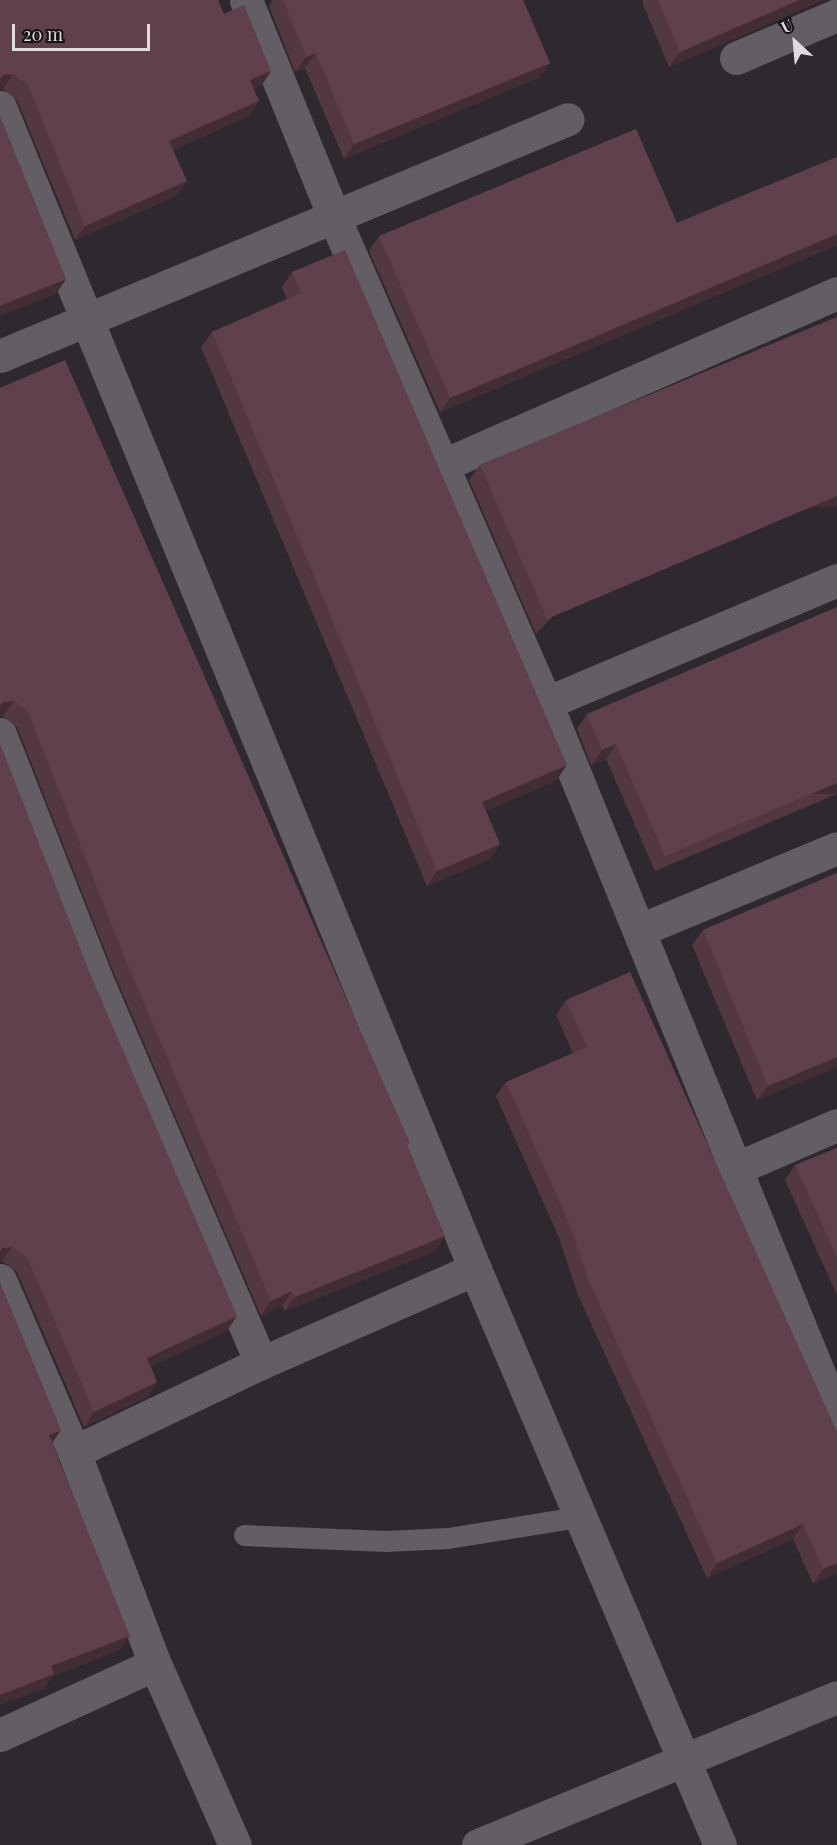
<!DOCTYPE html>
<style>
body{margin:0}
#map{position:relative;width:837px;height:1845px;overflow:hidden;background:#2d292e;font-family:"Playfair Display",serif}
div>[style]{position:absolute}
.lane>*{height:21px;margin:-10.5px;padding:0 10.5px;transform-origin:10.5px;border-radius:10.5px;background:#635e63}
.street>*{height:33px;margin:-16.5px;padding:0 16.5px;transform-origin:16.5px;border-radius:16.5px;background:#635e63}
.wall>*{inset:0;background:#533741}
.shaded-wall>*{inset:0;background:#432d35;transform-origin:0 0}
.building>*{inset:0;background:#60404c}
span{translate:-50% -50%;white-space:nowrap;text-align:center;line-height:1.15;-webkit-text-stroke:4.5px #141315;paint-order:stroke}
.north{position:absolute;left:765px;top:12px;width:60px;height:60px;-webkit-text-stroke:4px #141315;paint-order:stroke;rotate:334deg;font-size:16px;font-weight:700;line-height:24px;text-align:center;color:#dedcdf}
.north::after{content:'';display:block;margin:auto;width:21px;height:27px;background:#dedcdf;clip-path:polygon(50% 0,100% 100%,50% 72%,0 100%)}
.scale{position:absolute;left:12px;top:24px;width:138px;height:27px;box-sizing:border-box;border:3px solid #dedcdf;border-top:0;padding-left:8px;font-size:18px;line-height:21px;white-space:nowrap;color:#dedcdf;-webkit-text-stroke:4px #141315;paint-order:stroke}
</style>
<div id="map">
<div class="lane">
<i style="left:244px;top:1535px;width:142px;rotate:2.4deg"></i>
<i style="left:386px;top:1541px;width:62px;rotate:-2.8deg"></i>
<i style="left:448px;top:1538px;width:132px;rotate:-9.2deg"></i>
</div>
<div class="street">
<i style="left:246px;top:0;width:234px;rotate:67.9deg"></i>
<i style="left:334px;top:217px;width:530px;rotate:66.43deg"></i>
<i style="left:546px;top:703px;width:772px;rotate:67.85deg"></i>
<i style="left:736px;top:58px;width:110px;rotate:-23.1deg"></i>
<i style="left:0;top:107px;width:1255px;rotate:67.77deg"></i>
<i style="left:475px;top:1269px;width:626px;rotate:66.96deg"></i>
<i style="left:0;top:356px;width:615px;rotate:-22.65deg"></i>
<i style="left:441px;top:466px;width:432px;rotate:-23.6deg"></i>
<i style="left:546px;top:703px;width:316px;rotate:-22.9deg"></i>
<i style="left:0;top:734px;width:262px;rotate:68.5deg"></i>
<i style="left:96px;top:978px;width:419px;rotate:66.8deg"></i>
<i style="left:640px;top:930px;width:213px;rotate:-22.6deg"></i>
<i style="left:737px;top:1168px;width:109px;rotate:-23.3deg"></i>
<i style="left:0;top:1280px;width:187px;rotate:66.7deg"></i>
<i style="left:74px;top:1452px;width:227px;rotate:69.1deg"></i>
<i style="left:155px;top:1664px;width:198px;rotate:66.2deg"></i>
<i style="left:74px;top:1452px;width:207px;rotate:-25.5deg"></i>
<i style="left:261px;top:1363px;width:234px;rotate:-23.7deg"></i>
<i style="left:0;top:1735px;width:170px;rotate:-24.6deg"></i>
<i style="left:478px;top:1845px;width:388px;rotate:-22.4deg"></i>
</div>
<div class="wall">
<i style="clip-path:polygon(0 0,224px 14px,271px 71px,261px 86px,254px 89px,249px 116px,173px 150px,176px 196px,75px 240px,17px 100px,3px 89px)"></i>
<i style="clip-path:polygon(273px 0,523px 0,550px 63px,540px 77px,344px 159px,305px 68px,295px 72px,269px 6px)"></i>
<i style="clip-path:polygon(644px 0,823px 0,669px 67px,642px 2px)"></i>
<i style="clip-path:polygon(837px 157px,837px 245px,440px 412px,369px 251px,379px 236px,677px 223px)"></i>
<i style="clip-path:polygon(292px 272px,557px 780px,486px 811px,500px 844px,490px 859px,427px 886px,201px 347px,212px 332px,287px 299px,282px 287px)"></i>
<i style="clip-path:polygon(837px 317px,536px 634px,469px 480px,480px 465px)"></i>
<i style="clip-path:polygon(0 388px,407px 1147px,435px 1251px,285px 1311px,282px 1306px,261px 1316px,113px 971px,17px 727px,3px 716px)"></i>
<i style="clip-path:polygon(587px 714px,837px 794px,655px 871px,606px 759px,591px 765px,577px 729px)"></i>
<i style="clip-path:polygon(0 744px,227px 1331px,151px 1366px,157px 1382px,147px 1397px,84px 1427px,17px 1272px,2px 1261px)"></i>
<i style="clip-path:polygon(837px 873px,837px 1067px,757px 1100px,692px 945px,703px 930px)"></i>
<i style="clip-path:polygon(566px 1000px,837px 1432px,837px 1573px,813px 1584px,793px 1539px,707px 1578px,578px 1295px,559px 1238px,496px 1096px,506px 1082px,573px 1053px,556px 1015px)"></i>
<i style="clip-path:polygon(837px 1148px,837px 1295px,785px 1180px,795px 1165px)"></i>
</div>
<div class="shaded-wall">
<i style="clip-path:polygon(799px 0,823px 0,669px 67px,680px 52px)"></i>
<i style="clip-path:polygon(316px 53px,305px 68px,295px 72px,306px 57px)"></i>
<i style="clip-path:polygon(550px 63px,540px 77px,344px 159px,354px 144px)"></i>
<i style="clip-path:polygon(271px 71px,261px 86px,240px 95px,250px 80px)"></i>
<i style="clip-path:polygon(13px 74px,3px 89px,0 89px,0 79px,3px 75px)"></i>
<i style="clip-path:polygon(259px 101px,249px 116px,159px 156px,169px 141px)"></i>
<i style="clip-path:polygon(187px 181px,176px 196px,75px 240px,85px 226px)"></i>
<i style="clip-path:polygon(837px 234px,837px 245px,440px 412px,450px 398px)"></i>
<i style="clip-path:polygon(66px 279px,56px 294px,0 316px,0 306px)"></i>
<i style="left:837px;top:496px;width:11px;height:315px;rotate:90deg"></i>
<i style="clip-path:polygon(14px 701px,3px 716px,0 716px,0 706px,3px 702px)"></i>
<i style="clip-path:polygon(616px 744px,606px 759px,591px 765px,602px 750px)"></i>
<i style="clip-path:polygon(567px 765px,557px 780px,472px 817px,482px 802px)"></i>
<i style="left:837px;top:783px;width:11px;height:187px;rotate:90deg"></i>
<i style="clip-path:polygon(500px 844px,490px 859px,427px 886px,437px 871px)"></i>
<i style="clip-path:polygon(837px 1057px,837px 1067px,757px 1100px,768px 1086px)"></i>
<i style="clip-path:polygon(445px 1236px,435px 1251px,285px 1311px,295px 1297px)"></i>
<i style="clip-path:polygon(12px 1247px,2px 1261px,0 1262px,0 1252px,2px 1248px)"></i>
<i style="clip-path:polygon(292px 1291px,282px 1306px,261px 1316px,271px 1301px)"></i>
<i style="clip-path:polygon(237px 1316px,227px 1331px,137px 1373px,147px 1358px)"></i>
<i style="clip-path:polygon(157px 1382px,147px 1397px,84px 1427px,94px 1412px)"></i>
<i style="clip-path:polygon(61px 1430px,51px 1445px,49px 1435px)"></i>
<i style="clip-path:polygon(803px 1524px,793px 1539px,707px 1578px,717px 1563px)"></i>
<i style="clip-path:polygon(837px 1563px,837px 1573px,813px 1584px,823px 1569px)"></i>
<i style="clip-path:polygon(130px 1636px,120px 1650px,53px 1676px,44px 1689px,0 1705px,0 1695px,51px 1666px)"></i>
</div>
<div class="building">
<i style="clip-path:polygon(0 0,218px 0,224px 14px,244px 5px,271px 71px,250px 80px,259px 101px,169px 141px,187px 181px,85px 226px,28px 85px,13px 74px,3px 75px,0 79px)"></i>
<i style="clip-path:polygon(283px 0,523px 0,550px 63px,354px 144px,316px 53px,306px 57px)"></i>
<i style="clip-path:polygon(658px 0,799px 0,680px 52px)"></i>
<i style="clip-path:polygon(0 116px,66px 279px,0 306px)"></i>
<i style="clip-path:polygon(636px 129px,677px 223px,837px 157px,837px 234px,450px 398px,379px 236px)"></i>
<i style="clip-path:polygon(345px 250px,567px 765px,482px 802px,500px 844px,437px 871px,212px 332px,301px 293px,292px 272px)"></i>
<i style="clip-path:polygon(837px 317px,837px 496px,547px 619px,480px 465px)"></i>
<i style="clip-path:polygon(65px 360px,410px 1143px,407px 1145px,445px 1236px,295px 1297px,292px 1291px,271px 1301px,124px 956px,28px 712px,14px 701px,3px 702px,0 706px,0 388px)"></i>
<i style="clip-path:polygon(837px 607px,837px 783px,665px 856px,616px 744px,602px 750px,587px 714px)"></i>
<i style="clip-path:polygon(0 744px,89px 971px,237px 1316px,147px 1358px,157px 1382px,94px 1412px,27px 1257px,12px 1247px,2px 1248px,0 1252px)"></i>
<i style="clip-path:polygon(837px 873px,837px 1057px,768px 1086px,703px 930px)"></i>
<i style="clip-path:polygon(630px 972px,837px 1432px,837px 1563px,823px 1569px,803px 1524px,717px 1563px,589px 1281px,569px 1223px,506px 1082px,587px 1047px,566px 1000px)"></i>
<i style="clip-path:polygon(837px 1148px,837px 1257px,795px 1165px)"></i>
<i style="clip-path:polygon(0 1282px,61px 1430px,49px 1435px,130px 1636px,51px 1666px,54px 1674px,0 1695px)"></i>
</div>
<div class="north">U</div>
<div class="scale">20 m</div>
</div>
